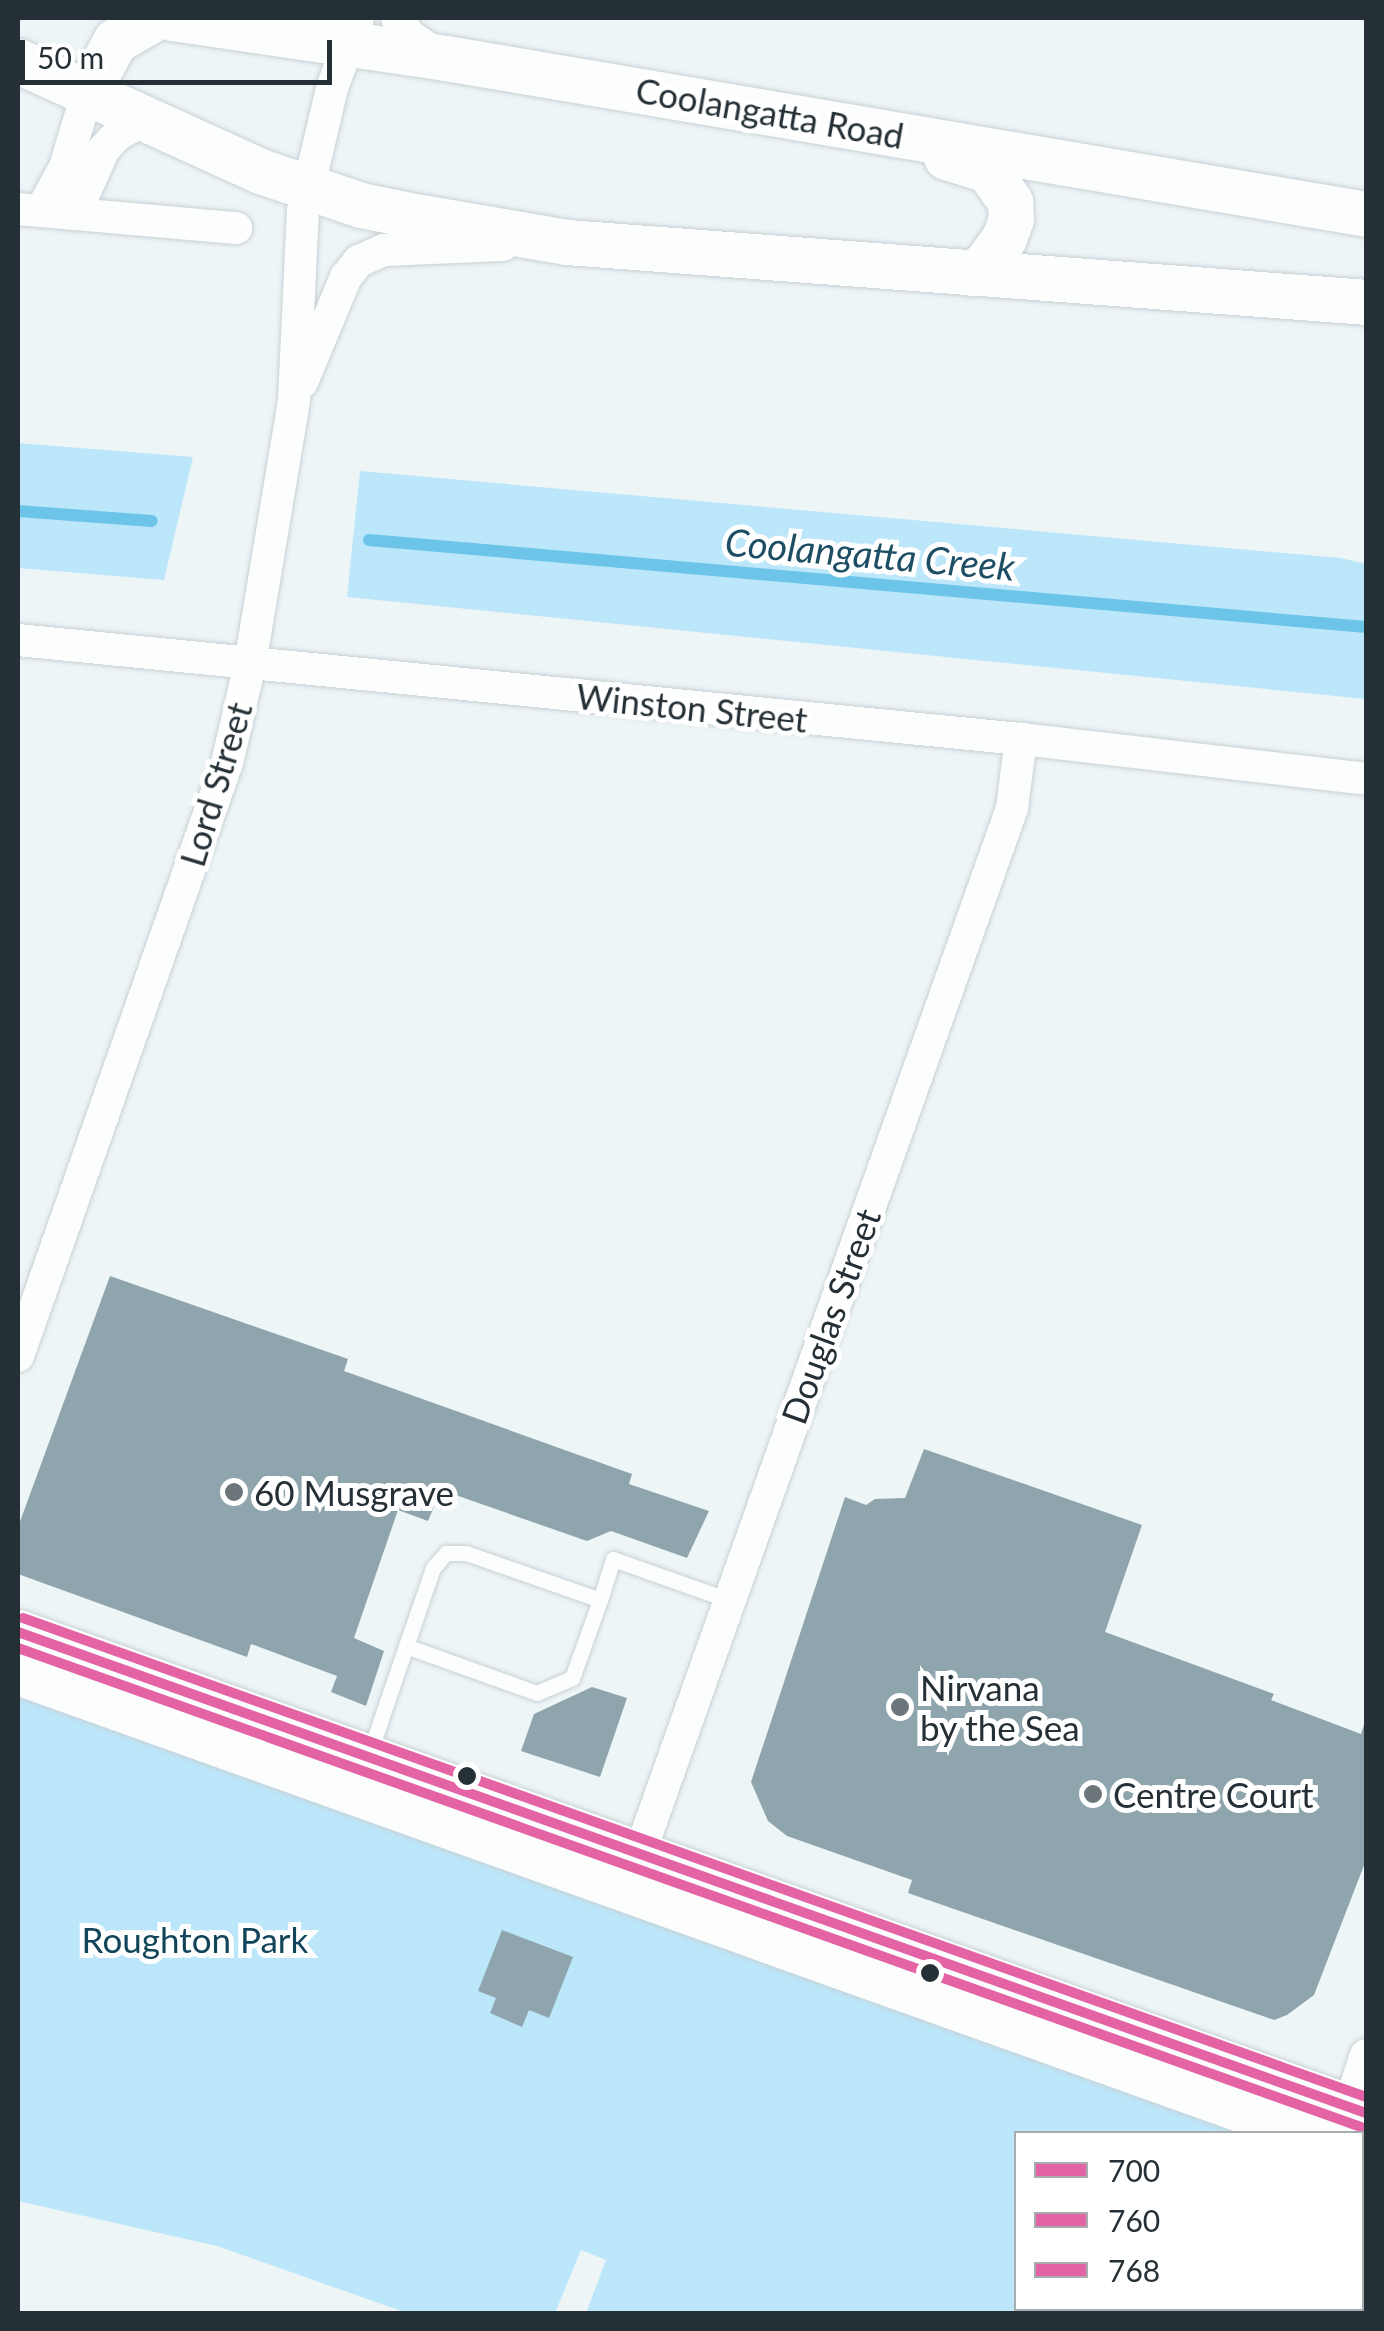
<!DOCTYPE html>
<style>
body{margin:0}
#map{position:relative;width:1384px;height:2331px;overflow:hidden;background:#eef5f7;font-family:Lato,sans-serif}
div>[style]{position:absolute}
.green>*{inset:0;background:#bce6fa}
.stream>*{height:12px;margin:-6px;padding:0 6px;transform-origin:6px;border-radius:6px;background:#6cc5e9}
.building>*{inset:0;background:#8fa5ad}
.roads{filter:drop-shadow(0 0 2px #c9d1d5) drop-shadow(0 0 2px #c9d1d5)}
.lane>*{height:15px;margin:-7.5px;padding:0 7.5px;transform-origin:7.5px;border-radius:7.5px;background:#fcfefe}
.street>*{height:32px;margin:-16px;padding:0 16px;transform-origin:16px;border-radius:16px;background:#fcfefe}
.secondary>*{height:45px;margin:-22.5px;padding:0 22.5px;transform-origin:22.5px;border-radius:22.5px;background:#fcfefe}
.bus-1>*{height:10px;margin:-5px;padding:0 5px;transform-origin:5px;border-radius:5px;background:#e463a4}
.bus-2>*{height:10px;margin:-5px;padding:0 5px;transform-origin:5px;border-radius:5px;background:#e463a4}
.bus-3>*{height:10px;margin:-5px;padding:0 5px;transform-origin:5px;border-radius:5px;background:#e463a4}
.dots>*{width:28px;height:28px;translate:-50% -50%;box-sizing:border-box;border:5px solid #fff;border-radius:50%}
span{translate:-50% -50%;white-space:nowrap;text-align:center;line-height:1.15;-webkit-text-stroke:10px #fff;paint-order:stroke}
.street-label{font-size:35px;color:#253036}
.poi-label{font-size:35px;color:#253036}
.left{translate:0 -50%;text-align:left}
.park-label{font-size:35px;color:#12455a}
.water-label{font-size:38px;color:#1d4e63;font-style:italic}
.frame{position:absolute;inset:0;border:20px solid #253036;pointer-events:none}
.legend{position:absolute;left:1014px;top:2131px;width:350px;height:180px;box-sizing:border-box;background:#fff;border:2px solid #a8acaf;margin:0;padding:12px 18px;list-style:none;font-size:30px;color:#253036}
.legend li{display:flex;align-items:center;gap:20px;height:50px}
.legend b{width:50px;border:2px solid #a8acaf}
.scale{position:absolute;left:20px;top:40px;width:312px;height:45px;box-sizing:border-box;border:5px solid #253036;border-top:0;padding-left:12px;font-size:30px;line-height:35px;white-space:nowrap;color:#253036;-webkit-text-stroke:8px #fff;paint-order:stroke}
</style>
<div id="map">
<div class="green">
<i style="clip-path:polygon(18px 443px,193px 457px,164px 580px,18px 568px)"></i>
<i style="clip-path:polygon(360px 471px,1341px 558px,1366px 564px,1366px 699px,347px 597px)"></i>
<i style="clip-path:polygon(18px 1694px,1251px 2133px,1016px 2134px,1016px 2308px,1362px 2308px,1362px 2173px,1366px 2174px,1366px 2313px,586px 2313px,606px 2260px,581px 2250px,555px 2313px,407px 2313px,217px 2246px,18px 2201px)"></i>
</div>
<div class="stream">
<i style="left:18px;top:511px;width:134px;rotate:4.3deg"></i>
<i style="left:369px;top:540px;width:1001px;rotate:4.99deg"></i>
</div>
<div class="building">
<i style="clip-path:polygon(110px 1276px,348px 1359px,344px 1371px,632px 1474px,629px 1484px,709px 1511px,687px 1558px,611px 1531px,587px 1541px,441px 1490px,428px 1521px,398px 1510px,354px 1638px,384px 1651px,366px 1706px,331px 1692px,337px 1676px,251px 1644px,247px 1657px,18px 1574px,18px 1527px)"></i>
<i style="clip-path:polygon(924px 1449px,1142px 1525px,1105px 1632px,1274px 1694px,1271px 1700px,1361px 1734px,1366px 1719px,1366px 1860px,1314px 1995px,1287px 2015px,1274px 2020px,908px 1893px,912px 1880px,787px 1836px,768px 1821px,751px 1782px,845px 1497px,866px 1505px,875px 1499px,905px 1498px)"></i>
<i style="clip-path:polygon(592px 1687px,627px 1698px,600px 1777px,521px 1751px,534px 1714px)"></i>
<i style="clip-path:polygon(502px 1930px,573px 1957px,549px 2018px,529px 2010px,522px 2027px,490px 2013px,496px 1998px,478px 1991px)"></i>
</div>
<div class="roads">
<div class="lane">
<i style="left:600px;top:1600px;width:43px;rotate:-72.4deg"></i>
<i style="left:613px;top:1559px;width:123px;rotate:19.5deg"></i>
<i style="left:369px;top:1753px;width:33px;rotate:-70deg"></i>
<i style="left:380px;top:1722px;width:80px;rotate:-71.1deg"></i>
<i style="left:406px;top:1646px;width:83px;rotate:-70.9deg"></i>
<i style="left:433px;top:1568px;width:20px;rotate:-49deg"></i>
<i style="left:446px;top:1553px;width:20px"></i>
<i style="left:466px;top:1553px;width:142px;rotate:19.3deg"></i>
<i style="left:600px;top:1600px;width:83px;rotate:109.7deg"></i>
<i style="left:572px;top:1678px;width:38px;rotate:157deg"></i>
<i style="left:537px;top:1693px;width:139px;rotate:-160.3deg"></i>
</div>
<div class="street">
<i style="left:397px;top:18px;width:22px;rotate:54deg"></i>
<i style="left:410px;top:36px;width:32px;rotate:34deg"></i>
<i style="left:18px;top:209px;width:219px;rotate:5deg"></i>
<i style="left:41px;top:211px;width:50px;rotate:-61.4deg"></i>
<i style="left:65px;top:167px;width:79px;rotate:-73.2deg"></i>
<i style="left:75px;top:214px;width:71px;rotate:-66deg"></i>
<i style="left:104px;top:149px;width:19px;rotate:-47deg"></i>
<i style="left:117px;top:135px;width:33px;rotate:-29deg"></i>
<i style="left:302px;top:382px;width:114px;rotate:-67.3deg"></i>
<i style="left:346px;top:277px;width:21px;rotate:-51deg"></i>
<i style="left:359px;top:261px;width:27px;rotate:-24deg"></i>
<i style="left:384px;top:250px;width:119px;rotate:-2.4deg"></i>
<i style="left:18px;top:640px;width:1008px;rotate:5.64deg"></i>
<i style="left:1021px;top:739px;width:347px;rotate:6.6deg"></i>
<i style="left:18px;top:1356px;width:629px;rotate:-70.59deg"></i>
<i style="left:227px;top:763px;width:102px;rotate:-76.9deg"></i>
<i style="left:250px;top:664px;width:268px;rotate:-80.5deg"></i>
<i style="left:294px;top:400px;width:189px;rotate:-87.3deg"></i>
<i style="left:303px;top:211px;width:126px;rotate:-76.7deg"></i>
<i style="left:332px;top:88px;width:75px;rotate:-69.6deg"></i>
<i style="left:633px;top:1872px;width:1129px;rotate:-70.39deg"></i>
<i style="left:1012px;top:808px;width:70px;rotate:-82.6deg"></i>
<i style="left:1340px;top:2134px;width:83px;rotate:-71.8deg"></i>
</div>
<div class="secondary">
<i style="left:172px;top:18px;width:277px;rotate:8.3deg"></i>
<i style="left:446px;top:58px;width:933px;rotate:9.62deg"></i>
<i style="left:18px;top:61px;width:266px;rotate:24.4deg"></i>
<i style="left:260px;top:171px;width:107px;rotate:18.6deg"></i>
<i style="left:361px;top:205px;width:55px;rotate:11.5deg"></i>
<i style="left:415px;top:216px;width:154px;rotate:9.7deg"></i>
<i style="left:567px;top:242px;width:801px;rotate:4.29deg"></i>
<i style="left:88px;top:91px;width:57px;rotate:-61.6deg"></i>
<i style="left:115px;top:41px;width:46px;rotate:-29.9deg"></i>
<i style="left:946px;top:157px;width:44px;rotate:17.2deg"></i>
<i style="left:988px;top:170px;width:39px;rotate:55deg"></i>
<i style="left:1010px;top:202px;width:17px;rotate:87deg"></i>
<i style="left:1011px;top:219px;width:20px;rotate:110deg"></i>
<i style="left:1004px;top:238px;width:32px;rotate:126deg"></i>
<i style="left:985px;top:264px;width:16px;rotate:145deg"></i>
<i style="left:18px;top:1632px;width:1431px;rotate:19.64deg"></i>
<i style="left:18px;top:1672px;width:1372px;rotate:19.68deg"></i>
<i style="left:1362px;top:2152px;width:4px;rotate:27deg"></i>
</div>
</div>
<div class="bus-1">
<i style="left:18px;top:1632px;width:1431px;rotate:19.64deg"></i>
</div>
<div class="bus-2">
<i style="left:18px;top:1648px;width:1426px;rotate:19.63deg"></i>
</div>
<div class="bus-3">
<i style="left:23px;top:1618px;width:1426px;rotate:19.63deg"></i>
</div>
<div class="dots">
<i style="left:234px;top:1492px;background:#6b757a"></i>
<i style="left:900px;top:1707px;background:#6b757a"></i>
<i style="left:467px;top:1776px;background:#253036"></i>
<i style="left:1093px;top:1794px;background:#6b757a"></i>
<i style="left:930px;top:1973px;background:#253036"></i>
</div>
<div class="street-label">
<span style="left:770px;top:112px;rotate:10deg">Coolangatta Road</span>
<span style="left:692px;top:707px;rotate:6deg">Winston Street</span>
<span style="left:215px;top:784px;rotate:-73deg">Lord Street</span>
<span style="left:830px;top:1316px;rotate:-70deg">Douglas Street</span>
</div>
<div class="poi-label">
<span class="left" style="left:254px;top:1492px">60 Musgrave</span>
<span class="left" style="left:920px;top:1707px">Nirvana<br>by the Sea</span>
<span class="left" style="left:1113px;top:1794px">Centre Court</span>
</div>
<div class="park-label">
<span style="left:195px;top:1939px">Roughton Park</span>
</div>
<div class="water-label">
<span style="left:870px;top:554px;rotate:5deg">Coolangatta Creek</span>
</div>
<div class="frame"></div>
<ul class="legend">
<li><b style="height:12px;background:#e463a4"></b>700</li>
<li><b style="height:12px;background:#e463a4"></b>760</li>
<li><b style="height:12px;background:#e463a4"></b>768</li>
</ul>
<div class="scale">50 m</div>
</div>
